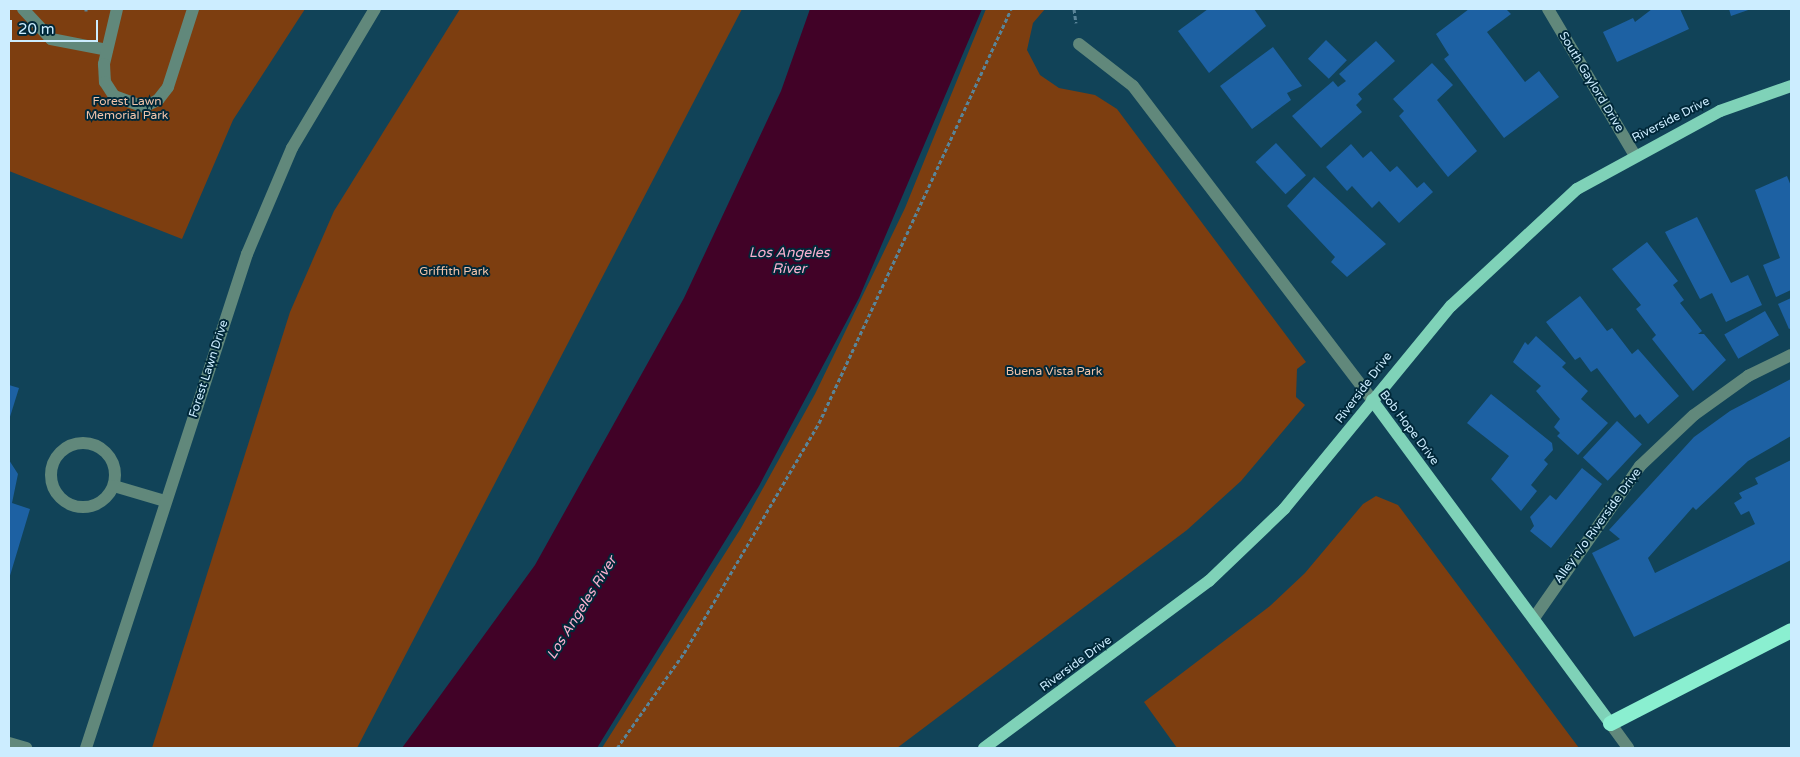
<!DOCTYPE html>
<style>
body{margin:0}
#map{position:relative;width:1800px;height:757px;overflow:hidden;background:#114358;font-family:"Varela Round",sans-serif}
div>[style]{position:absolute}
.green>*{inset:0;background:#7d3e10}
.water>*{inset:0;background:#410227}
.building>*{inset:0;background:#1d61a3;transform-origin:0 0}
.path>*{height:3px;margin-top:-1.5px;transform-origin:0;background:repeating-linear-gradient(90deg,#598498 0 4px,transparent 0 6.5px)}
.minor>*{height:12px;margin:-6px;padding:0 6px;transform-origin:6px;border-radius:6px;background:#61887b}
.minor>.ring{margin:-6px;padding:0;box-sizing:content-box;background:none;border:12px solid #61887b;border-radius:50%}
.major>*{height:12px;margin:-6px;padding:0 6px;transform-origin:6px;border-radius:6px;background:#7fd2b8}
.highway>*{height:15px;margin:-7.5px;padding:0 7.5px;transform-origin:7.5px;border-radius:7.5px;background:#8aefd0}
span{translate:-50% -50%;white-space:nowrap;text-align:center;line-height:1.15;-webkit-text-stroke:4px #002839;paint-order:stroke}
.street-label{font-size:12px;color:#ccedff}
.park-label{font-size:12px;color:#f1c4aa}
.water-label{font-size:14px;color:#f8b0cf;font-style:italic}
.frame{position:absolute;inset:0;border:10px solid #ccedff;pointer-events:none}
.scale{position:absolute;left:10px;top:20px;width:88px;height:22px;box-sizing:border-box;border:2px solid #ccedff;border-top:0;padding-left:6px;font-size:15px;line-height:18px;white-space:nowrap;color:#ccedff;-webkit-text-stroke:4px #002839;paint-order:stroke}
</style>
<div id="map">
<div class="green">
<i style="clip-path:polygon(9px 9px,305px 9px,233px 120px,182px 239px,9px 171px)"></i>
<i style="clip-path:polygon(460px 9px,742px 9px,357px 748px,152px 748px,290px 312px,334px 211px)"></i>
<i style="clip-path:polygon(986px 9px,1045px 9px,1033px 23px,1027px 50px,1040px 75px,1059px 88px,1095px 95px,1117px 109px,1306px 362px,1297px 369px,1296px 397px,1305px 405px,1241px 481px,1187px 530px,897px 748px,602px 748px,741px 528px,815px 394px,905px 208px)"></i>
<i style="clip-path:polygon(1376px 496px,1398px 505px,1579px 748px,1177px 748px,1144px 702px,1270px 606px,1305px 573px,1363px 504px)"></i>
</div>
<div class="water">
<i style="clip-path:polygon(810px 9px,982px 9px,859px 298px,759px 486px,597px 748px,402px 748px,535px 565px,684px 298px,781px 91px)"></i>
</div>
<div class="building">
<i style="clip-path:polygon(1208px 9px,1254px 9px,1266px 26px,1209px 73px,1178px 31px)"></i>
<i style="clip-path:polygon(1469px 9px,1506px 9px,1511px 14px,1487px 32px,1525px 82px,1539px 71px,1559px 97px,1504px 138px,1444px 59px,1449px 55px,1436px 34px)"></i>
<i style="clip-path:polygon(1652px 9px,1680px 9px,1689px 29px,1617px 62px,1603px 32px,1633px 18px,1635px 22px)"></i>
<i style="clip-path:polygon(1729px 9px,1751px 9px,1731px 16px)"></i>
<i style="left:1326px;top:40px;width:29px;height:26px;rotate:44deg"></i>
<i style="clip-path:polygon(1376px 41px,1395px 61px,1358px 94px,1362px 99px,1356px 105px,1362px 112px,1321px 148px,1292px 116px,1333px 81px,1338px 87px,1346px 81px,1339px 74px)"></i>
<i style="clip-path:polygon(1273px 47px,1302px 86px,1287px 93px,1291px 100px,1252px 129px,1220px 86px)"></i>
<i style="clip-path:polygon(1432px 63px,1453px 85px,1437px 100px,1477px 151px,1448px 177px,1399px 116px,1404px 111px,1393px 99px)"></i>
<i style="left:1276px;top:143px;width:44px;height:28px;rotate:47deg"></i>
<i style="clip-path:polygon(1351px 144px,1363px 158px,1371px 151px,1390px 172px,1397px 166px,1417px 188px,1424px 182px,1433px 192px,1399px 223px,1379px 201px,1372px 208px,1352px 186px,1347px 191px,1326px 167px)"></i>
<i style="clip-path:polygon(1787px 176px,1791px 186px,1791px 290px,1776px 297px,1763px 265px,1780px 258px,1755px 190px)"></i>
<i style="clip-path:polygon(1314px 177px,1386px 244px,1347px 277px,1331px 262px,1335px 257px,1287px 206px)"></i>
<i style="clip-path:polygon(1697px 217px,1731px 283px,1748px 275px,1762px 305px,1726px 322px,1712px 293px,1700px 299px,1665px 232px)"></i>
<i style="clip-path:polygon(1647px 242px,1678px 281px,1673px 285px,1684px 300px,1680px 303px,1702px 331px,1698px 334px,1704px 334px,1726px 360px,1693px 391px,1652px 339px,1656px 335px,1636px 309px,1641px 305px,1612px 269px)"></i>
<i style="clip-path:polygon(1580px 296px,1607px 331px,1612px 328px,1632px 354px,1638px 349px,1679px 396px,1648px 424px,1640px 414px,1635px 418px,1597px 368px,1591px 372px,1580px 357px,1575px 360px,1546px 322px)"></i>
<i style="clip-path:polygon(1791px 298px,1791px 328px,1789px 329px,1778px 304px)"></i>
<i style="left:1765px;top:311px;width:28px;height:47px;rotate:60deg"></i>
<i style="clip-path:polygon(1536px 336px,1566px 363px,1562px 367px,1588px 391px,1581px 399px,1608px 423px,1578px 455px,1557px 436px,1560px 433px,1554px 427px,1560px 419px,1536px 391px,1541px 386px,1513px 362px,1525px 342px,1528px 345px)"></i>
<i style="clip-path:polygon(1791px 379px,1791px 436px,1748px 461px,1696px 510px,1693px 507px,1648px 558px,1655px 573px,1755px 524px,1749px 511px,1741px 515px,1734px 503px,1742px 498px,1739px 493px,1758px 484px,1755px 478px,1791px 460px,1791px 560px,1634px 637px,1592px 553px,1620px 539px,1609px 530px,1694px 437px,1730px 411px)"></i>
<i style="clip-path:polygon(9px 385px,19px 388px,9px 420px)"></i>
<i style="clip-path:polygon(1491px 394px,1552px 443px,1553px 450px,1544px 460px,1548px 464px,1531px 485px,1537px 491px,1521px 511px,1491px 479px,1509px 456px,1467px 423px)"></i>
<i style="left:1617px;top:421px;width:34px;height:50px;rotate:43deg"></i>
<i style="clip-path:polygon(9px 460px,18px 474px,12px 503px,30px 509px,9px 579px)"></i>
<i style="clip-path:polygon(1582px 468px,1602px 484px,1551px 548px,1530px 531px,1534px 526px,1530px 517px,1550px 495px,1556px 500px)"></i>
</div>
<div class="path">
<i style="left:1074px;top:9px;width:14px;rotate:82deg"></i>
<i style="left:86px;top:11px;width:2px;rotate:-90deg"></i>
<i style="left:617px;top:748px;width:116px;rotate:-54.8deg"></i>
<i style="left:684px;top:653px;width:267px;rotate:-59.6deg"></i>
<i style="left:819px;top:423px;width:456px;rotate:-65.1deg"></i>
</div>
<div class="minor">
<i style="left:23px;top:9px;width:41px;rotate:47deg"></i>
<i style="left:51px;top:39px;width:57px;rotate:11.1deg"></i>
<i style="left:117px;top:9px;width:57px;rotate:103.3deg"></i>
<i style="left:104px;top:64px;width:18px;rotate:87deg"></i>
<i style="left:105px;top:82px;width:17px;rotate:57deg"></i>
<i style="left:114px;top:96px;width:32px;rotate:20deg"></i>
<i style="left:144px;top:107px;width:16px;rotate:-27deg"></i>
<i style="left:158px;top:100px;width:16px;rotate:-52deg"></i>
<i style="left:168px;top:87px;width:82px;rotate:-72.2deg"></i>
<i style="left:1548px;top:9px;width:169px;rotate:59.3deg"></i>
<i style="left:1079px;top:44px;width:68px;rotate:37.9deg"></i>
<i style="left:1133px;top:86px;width:395px;rotate:52.7deg"></i>
<i class="ring" style="left:51px;top:443px;width:52px;height:52px"></i>
<i style="left:114px;top:486px;width:53px;rotate:16.4deg"></i>
<i style="left:1534px;top:618px;width:185px;rotate:-55.1deg"></i>
<i style="left:1640px;top:466px;width:74px;rotate:-43.4deg"></i>
<i style="left:1694px;top:415px;width:67px;rotate:-35.8deg"></i>
<i style="left:1748px;top:376px;width:48px;rotate:-26deg"></i>
<i style="left:1610px;top:723px;width:31px;rotate:54deg"></i>
<i style="left:9px;top:743px;width:18px;rotate:16deg"></i>
<i style="left:86px;top:748px;width:520px;rotate:-71.95deg"></i>
<i style="left:247px;top:254px;width:115px;rotate:-67deg"></i>
<i style="left:292px;top:148px;width:162px;rotate:-59.2deg"></i>
</div>
<div class="major">
<i style="left:1372px;top:400px;width:401px;rotate:53.6deg"></i>
<i style="left:984px;top:748px;width:280px;rotate:-36.6deg"></i>
<i style="left:1209px;top:581px;width:104px;rotate:-43.8deg"></i>
<i style="left:1284px;top:509px;width:263px;rotate:-50.6deg"></i>
<i style="left:1451px;top:306px;width:172px;rotate:-42.9deg"></i>
<i style="left:1577px;top:189px;width:163px;rotate:-28.6deg"></i>
<i style="left:1720px;top:111px;width:75px;rotate:-19.4deg"></i>
</div>
<div class="highway">
<i style="left:1610px;top:723px;width:203px;rotate:-27.2deg"></i>
</div>
<div class="street-label">
<span style="left:1591px;top:82px;rotate:59deg">South Gaylord Drive</span>
<span style="left:1671px;top:120px;rotate:-27deg">Riverside Drive</span>
<span style="left:209px;top:369px;rotate:-72deg">Forest Lawn Drive</span>
<span style="left:1364px;top:388px;rotate:-53deg">Riverside Drive</span>
<span style="left:1409px;top:428px;rotate:53deg">Bob Hope Drive</span>
<span style="left:1598px;top:526px;rotate:-54deg">Alley n/o Riverside Drive</span>
<span style="left:1076px;top:664px;rotate:-36deg">Riverside Drive</span>
</div>
<div class="park-label">
<span style="left:127px;top:109px">Forest Lawn<br>Memorial Park</span>
<span style="left:454px;top:272px">Griffith Park</span>
<span style="left:1054px;top:372px">Buena Vista Park</span>
</div>
<div class="water-label">
<span style="left:789px;top:261px">Los Angeles<br>River</span>
<span style="left:582px;top:608px;rotate:-58deg">Los Angeles River</span>
</div>
<div class="frame"></div>
<div class="scale">20 m</div>
</div>
